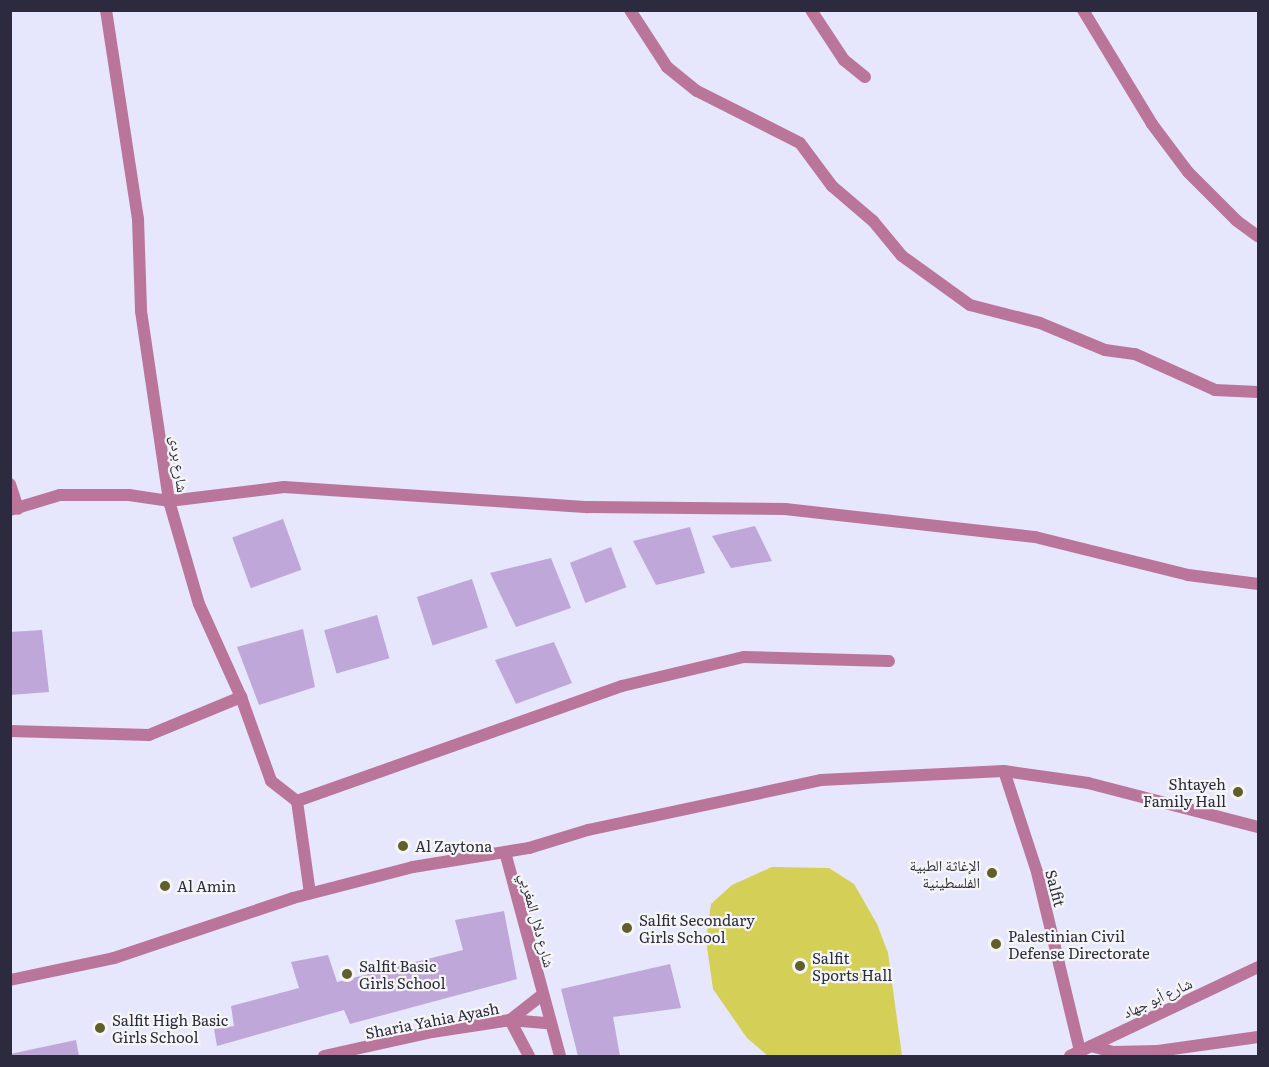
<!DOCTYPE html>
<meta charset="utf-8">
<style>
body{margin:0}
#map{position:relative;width:1269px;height:1067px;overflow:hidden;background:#e6e6fc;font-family:Literata,"Noto Naskh Arabic",serif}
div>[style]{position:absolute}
.green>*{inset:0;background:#d4cf57}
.building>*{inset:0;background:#c0a7d9;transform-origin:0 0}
.minor>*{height:12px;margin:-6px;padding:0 6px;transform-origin:6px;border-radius:6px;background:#ba759a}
.dots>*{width:16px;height:16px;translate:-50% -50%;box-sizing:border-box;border:3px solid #f5f5f5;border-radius:50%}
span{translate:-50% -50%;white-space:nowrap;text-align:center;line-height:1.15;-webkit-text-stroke:4.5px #f5f5f5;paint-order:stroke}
.street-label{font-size:15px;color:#2b2a3f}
.poi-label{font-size:15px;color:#2b2a3f}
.right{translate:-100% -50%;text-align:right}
.left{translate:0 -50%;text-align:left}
.frame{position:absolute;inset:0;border:12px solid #2b2a3f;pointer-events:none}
</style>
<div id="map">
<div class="green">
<i style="clip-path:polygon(772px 867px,829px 868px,854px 884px,877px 924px,888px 953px,902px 1056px,768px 1056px,747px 1038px,713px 989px,706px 940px,711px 904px,732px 885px)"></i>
</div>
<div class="building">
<i style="left:283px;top:519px;width:54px;height:54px;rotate:70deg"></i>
<i style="clip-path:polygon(755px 526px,772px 561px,731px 568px,712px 536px)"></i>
<i style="clip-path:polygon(690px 527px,705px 573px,656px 585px,633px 541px)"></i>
<i style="left:611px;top:547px;width:43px;height:44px;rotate:69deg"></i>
<i style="clip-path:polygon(551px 558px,571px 608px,516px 627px,490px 573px)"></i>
<i style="left:472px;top:579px;width:51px;height:58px;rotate:72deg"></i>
<i style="left:377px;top:615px;width:45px;height:55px;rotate:74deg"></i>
<i style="clip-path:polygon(303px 629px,315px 687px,259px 705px,237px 647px)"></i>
<i style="clip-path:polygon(42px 630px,49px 692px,10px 695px,10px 632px)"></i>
<i style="clip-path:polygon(554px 642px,572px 683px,516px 704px,495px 660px)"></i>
<i style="clip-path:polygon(504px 911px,517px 979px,350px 1024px,344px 1010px,217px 1046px,214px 1029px,234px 1026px,231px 1006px,299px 988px,291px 962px,328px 955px,337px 982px,463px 950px,455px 920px)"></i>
<i style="clip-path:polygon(670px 964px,681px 1008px,613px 1017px,620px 1056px,578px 1056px,561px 989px)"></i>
<i style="clip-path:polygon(76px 1040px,79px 1056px,10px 1056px,10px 1054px)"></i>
</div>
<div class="minor">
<i style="left:106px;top:10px;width:211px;rotate:81.3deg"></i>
<i style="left:138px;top:219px;width:92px;rotate:88.1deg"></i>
<i style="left:141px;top:311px;width:192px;rotate:81.6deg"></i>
<i style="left:169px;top:501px;width:107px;rotate:73.8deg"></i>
<i style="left:199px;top:604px;width:102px;rotate:65.7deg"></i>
<i style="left:241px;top:697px;width:89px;rotate:70.3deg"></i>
<i style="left:271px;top:781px;width:33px;rotate:38deg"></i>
<i style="left:297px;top:801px;width:93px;rotate:82deg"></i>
<i style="left:630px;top:10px;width:68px;rotate:57deg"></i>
<i style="left:667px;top:67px;width:38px;rotate:39deg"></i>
<i style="left:697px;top:91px;width:115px;rotate:26.8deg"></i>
<i style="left:800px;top:143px;width:54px;rotate:53.3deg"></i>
<i style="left:832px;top:186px;width:54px;rotate:40.5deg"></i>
<i style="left:873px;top:221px;width:45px;rotate:50.4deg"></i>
<i style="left:902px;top:256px;width:84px;rotate:35.8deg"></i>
<i style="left:970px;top:305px;width:72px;rotate:14.4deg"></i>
<i style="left:1040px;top:323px;width:70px;rotate:22.6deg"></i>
<i style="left:1105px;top:350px;width:30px;rotate:8deg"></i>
<i style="left:1135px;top:354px;width:88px;rotate:24.2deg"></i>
<i style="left:1215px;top:390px;width:43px;rotate:2.7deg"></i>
<i style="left:811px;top:10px;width:60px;rotate:56.6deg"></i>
<i style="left:844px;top:60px;width:27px;rotate:39deg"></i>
<i style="left:1083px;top:10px;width:133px;rotate:58.8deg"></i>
<i style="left:1152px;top:124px;width:60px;rotate:53.1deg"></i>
<i style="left:1188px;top:172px;width:69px;rotate:45deg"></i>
<i style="left:1237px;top:221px;width:26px;rotate:36deg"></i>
<i style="left:10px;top:484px;width:26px;rotate:72deg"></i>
<i style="left:10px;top:510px;width:52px;rotate:-16.7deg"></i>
<i style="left:60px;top:495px;width:69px"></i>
<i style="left:129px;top:495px;width:40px;rotate:8.5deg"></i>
<i style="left:169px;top:501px;width:116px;rotate:-6.9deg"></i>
<i style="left:284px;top:487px;width:305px;rotate:3.8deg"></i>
<i style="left:588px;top:507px;width:197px;rotate:0.6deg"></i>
<i style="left:785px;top:509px;width:252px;rotate:6.4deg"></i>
<i style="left:1035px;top:537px;width:158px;rotate:13.9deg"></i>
<i style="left:1188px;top:575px;width:71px;rotate:7.3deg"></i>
<i style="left:10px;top:731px;width:139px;rotate:1.6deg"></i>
<i style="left:149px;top:735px;width:100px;rotate:-22.4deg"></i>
<i style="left:1004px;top:771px;width:106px;rotate:71.9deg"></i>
<i style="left:1037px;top:872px;width:184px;rotate:76.5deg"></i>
<i style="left:297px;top:801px;width:345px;rotate:-19.5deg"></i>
<i style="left:622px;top:686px;width:125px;rotate:-13.4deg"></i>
<i style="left:744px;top:657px;width:145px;rotate:1.6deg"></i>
<i style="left:505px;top:852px;width:211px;rotate:74.9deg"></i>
<i style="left:10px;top:980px;width:106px;rotate:-11.9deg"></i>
<i style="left:114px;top:958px;width:189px;rotate:-18.5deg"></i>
<i style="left:293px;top:898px;width:124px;rotate:-14.5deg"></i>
<i style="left:413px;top:867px;width:118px;rotate:-9.3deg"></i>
<i style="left:529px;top:848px;width:62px;rotate:-17deg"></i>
<i style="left:588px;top:830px;width:238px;rotate:-12.1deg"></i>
<i style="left:821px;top:780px;width:183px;rotate:-2.8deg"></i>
<i style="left:1004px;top:771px;width:85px;rotate:8.1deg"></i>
<i style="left:1088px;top:783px;width:176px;rotate:14.5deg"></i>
<i style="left:510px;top:1020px;width:41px;rotate:62.2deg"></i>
<i style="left:510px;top:1020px;width:39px;rotate:-38deg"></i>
<i style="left:1091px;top:1046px;width:23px;rotate:15deg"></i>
<i style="left:1113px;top:1052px;width:45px;rotate:-1.3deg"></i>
<i style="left:1158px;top:1051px;width:101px;rotate:-8deg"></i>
<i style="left:324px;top:1056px;width:111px;rotate:-12.5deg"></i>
<i style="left:432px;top:1032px;width:79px;rotate:-8.7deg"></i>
<i style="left:510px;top:1020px;width:38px;rotate:5deg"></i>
<i style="left:1070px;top:1056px;width:208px;rotate:-25.3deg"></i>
</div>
<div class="dots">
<i style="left:1238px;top:792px;background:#605e2a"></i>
<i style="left:403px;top:846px;background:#605e2a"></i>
<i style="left:992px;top:873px;background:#605e2a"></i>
<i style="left:165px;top:886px;background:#605e2a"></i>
<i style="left:627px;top:928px;background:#605e2a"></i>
<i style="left:996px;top:944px;background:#605e2a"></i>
<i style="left:800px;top:966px;background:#605e2a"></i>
<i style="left:347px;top:974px;background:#605e2a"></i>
<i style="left:100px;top:1028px;background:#605e2a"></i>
</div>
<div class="street-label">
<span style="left:180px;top:464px;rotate:83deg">شارع بردى</span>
<span style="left:1056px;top:888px;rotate:75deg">Salfit</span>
<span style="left:538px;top:920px;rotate:75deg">شارع دلال المغربي</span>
<span style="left:1157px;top:997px;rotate:-25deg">شارع أبو جهاد</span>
<span style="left:432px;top:1020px;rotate:-11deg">Sharia Yahia Ayash</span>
</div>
<div class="poi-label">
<span class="right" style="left:1226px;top:792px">Shtayeh<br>Family Hall</span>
<span class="left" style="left:415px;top:846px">Al Zaytona</span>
<span class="right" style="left:980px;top:873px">الإغاثة الطبية<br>الفلسطينية</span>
<span class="left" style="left:177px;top:886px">Al Amin</span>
<span class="left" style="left:639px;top:928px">Salfit Secondary<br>Girls School</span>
<span class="left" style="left:1008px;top:944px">Palestinian Civil<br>Defense Directorate</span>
<span class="left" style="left:812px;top:966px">Salfit<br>Sports Hall</span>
<span class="left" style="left:359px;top:974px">Salfit Basic<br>Girls School</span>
<span class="left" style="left:112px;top:1028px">Salfit High Basic<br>Girls School</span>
</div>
<div class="frame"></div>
</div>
